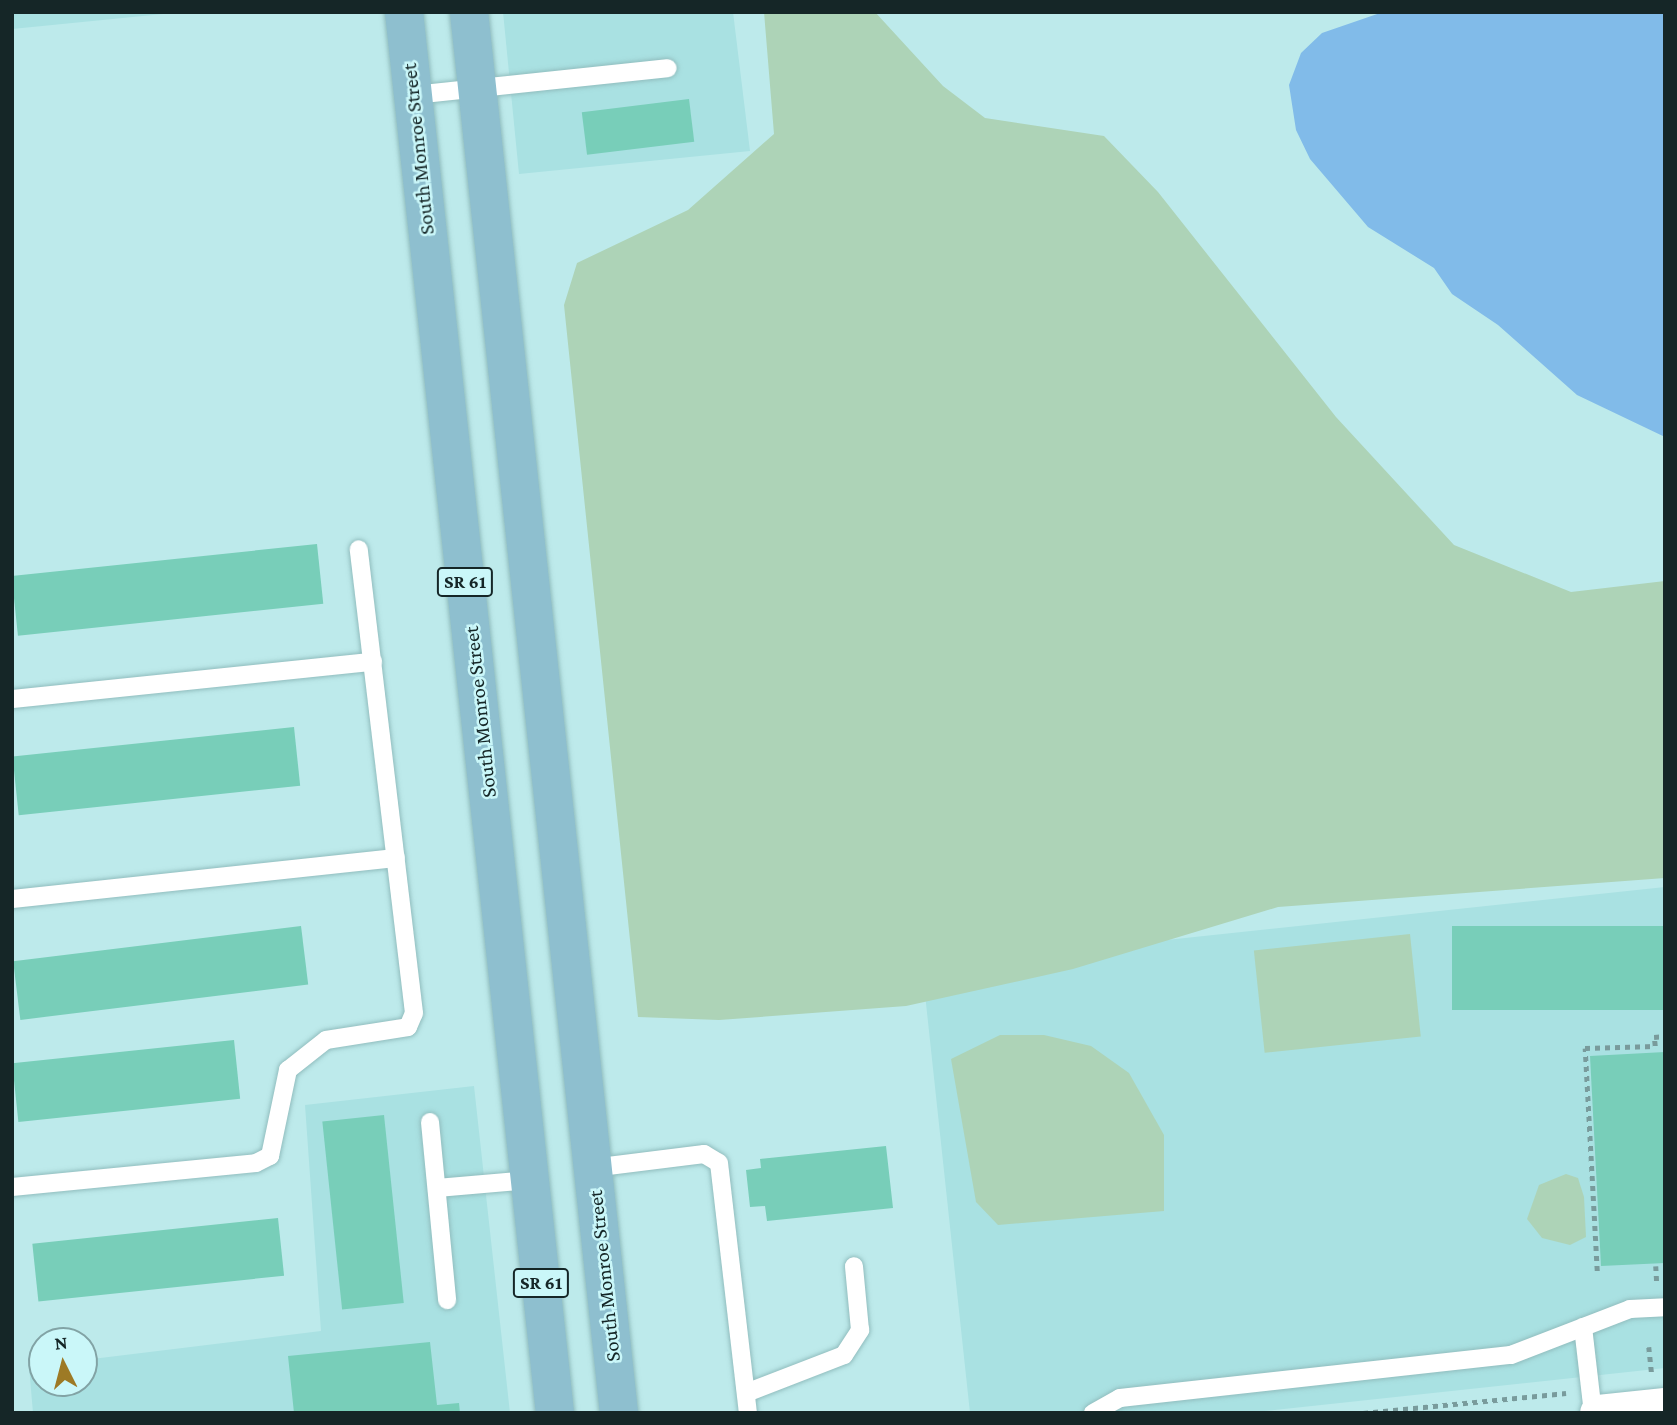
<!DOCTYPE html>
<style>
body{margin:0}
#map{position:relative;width:1677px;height:1425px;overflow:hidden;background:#bdeaeb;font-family:"Crimson Pro",serif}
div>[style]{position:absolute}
.built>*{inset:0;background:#a9e1e2}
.green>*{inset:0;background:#add3b7;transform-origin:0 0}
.water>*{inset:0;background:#81bbe9}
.building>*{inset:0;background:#78ceb9;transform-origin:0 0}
.path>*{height:4.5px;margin-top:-2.25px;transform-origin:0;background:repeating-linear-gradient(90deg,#799b9c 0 5px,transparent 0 10px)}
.roads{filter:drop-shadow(0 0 2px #91bdbe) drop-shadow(0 0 2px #91bdbe)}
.service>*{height:18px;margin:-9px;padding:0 9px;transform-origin:9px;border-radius:9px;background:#fff}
.minor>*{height:37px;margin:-18.5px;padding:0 18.5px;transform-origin:18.5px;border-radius:18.5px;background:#fff}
.primary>*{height:38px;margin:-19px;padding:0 19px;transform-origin:19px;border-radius:19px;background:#8ebfcf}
span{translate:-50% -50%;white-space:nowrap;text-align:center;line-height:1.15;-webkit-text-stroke:5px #caf7f9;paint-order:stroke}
.shield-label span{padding:2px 5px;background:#caf7f9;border:2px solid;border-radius:5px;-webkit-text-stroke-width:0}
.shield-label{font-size:19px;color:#152627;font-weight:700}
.street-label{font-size:21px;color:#152627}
.frame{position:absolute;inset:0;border:14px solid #152627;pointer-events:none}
.north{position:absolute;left:28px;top:1327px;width:70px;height:70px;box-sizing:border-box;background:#caf7f9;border:2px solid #82a3a5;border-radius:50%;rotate:354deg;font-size:19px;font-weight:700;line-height:28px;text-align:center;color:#152627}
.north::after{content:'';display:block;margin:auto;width:24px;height:32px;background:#9d7a25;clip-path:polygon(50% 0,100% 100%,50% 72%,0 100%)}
</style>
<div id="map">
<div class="built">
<i style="clip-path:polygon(12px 12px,183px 12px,12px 29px)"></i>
<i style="clip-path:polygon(503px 12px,733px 12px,750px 151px,519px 174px)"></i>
<i style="clip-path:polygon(1665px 887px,1665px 1368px,1247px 1413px,970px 1413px,922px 966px)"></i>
<i style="clip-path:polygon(474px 1086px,510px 1413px,33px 1413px,29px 1366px,42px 1365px,42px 1383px,84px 1383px,84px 1360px,321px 1331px,305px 1105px)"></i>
</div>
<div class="green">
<i style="clip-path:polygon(764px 12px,875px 12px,943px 86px,985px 118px,1104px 136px,1158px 192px,1336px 417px,1454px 545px,1571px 592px,1665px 581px,1665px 878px,1278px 907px,1073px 969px,906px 1006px,719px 1020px,638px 1017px,564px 305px,577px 263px,688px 210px,774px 134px)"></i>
<i style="left:1410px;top:934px;width:103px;height:157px;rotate:84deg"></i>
<i style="clip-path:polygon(1000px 1035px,1044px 1035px,1091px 1046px,1129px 1073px,1164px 1135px,1164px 1211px,998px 1225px,976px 1202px,951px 1059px)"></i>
<i style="clip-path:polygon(1566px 1174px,1578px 1178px,1584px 1197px,1586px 1237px,1570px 1245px,1542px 1238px,1527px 1219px,1539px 1185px)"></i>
</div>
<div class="water">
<i style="clip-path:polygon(1383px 12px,1665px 12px,1665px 437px,1577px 395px,1498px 325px,1452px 294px,1434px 268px,1368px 227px,1310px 159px,1296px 130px,1289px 85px,1301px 53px,1322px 33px)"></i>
</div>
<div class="building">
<i style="left:689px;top:99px;width:43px;height:108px;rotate:83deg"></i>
<i style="left:317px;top:544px;width:60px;height:307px;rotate:84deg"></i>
<i style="left:294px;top:727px;width:59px;height:283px;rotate:84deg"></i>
<i style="left:301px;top:926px;width:59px;height:290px;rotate:83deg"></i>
<i style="left:1665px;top:926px;width:84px;height:213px;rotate:90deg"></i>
<i style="left:234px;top:1040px;width:59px;height:223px;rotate:84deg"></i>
<i style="clip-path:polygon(1665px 1052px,1665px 1263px,1601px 1266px,1590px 1056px)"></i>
<i style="left:384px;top:1115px;width:189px;height:62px;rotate:84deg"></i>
<i style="clip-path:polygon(886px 1146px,893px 1208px,767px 1221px,765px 1206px,750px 1207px,746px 1170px,761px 1168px,760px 1159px)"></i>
<i style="left:278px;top:1218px;width:58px;height:247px;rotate:84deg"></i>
<i style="clip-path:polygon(430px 1342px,437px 1405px,459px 1403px,460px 1413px,294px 1413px,288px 1356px)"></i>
</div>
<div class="path">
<i style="left:1656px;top:1266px;width:17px;rotate:87deg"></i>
<i style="left:1597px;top:1271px;width:223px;rotate:-93.1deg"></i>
<i style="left:1585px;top:1048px;width:70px;rotate:-1.6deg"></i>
<i style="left:1655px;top:1046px;width:9px;rotate:-96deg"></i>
<i style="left:1654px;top:1037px;width:11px;rotate:-5deg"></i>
<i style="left:1649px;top:1347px;width:27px;rotate:84deg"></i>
<i style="left:1363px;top:1413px;width:204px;rotate:-5.6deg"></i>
</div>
<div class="roads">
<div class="service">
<i style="left:413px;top:95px;width:256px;rotate:-6deg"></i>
<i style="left:12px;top:699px;width:363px;rotate:-5.9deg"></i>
<i style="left:12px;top:899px;width:386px;rotate:-6.1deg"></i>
<i style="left:430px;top:1122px;width:179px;rotate:84.5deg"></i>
<i style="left:592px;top:1168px;width:113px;rotate:-7.1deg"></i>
<i style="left:704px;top:1154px;width:17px;rotate:31deg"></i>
<i style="left:719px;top:1163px;width:252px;rotate:83.4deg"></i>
<i style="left:12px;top:1187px;width:245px;rotate:-5.6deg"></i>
<i style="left:256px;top:1163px;width:16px;rotate:-27deg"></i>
<i style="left:270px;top:1156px;width:88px;rotate:-78.2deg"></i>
<i style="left:288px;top:1070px;width:48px;rotate:-38.3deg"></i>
<i style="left:326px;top:1040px;width:83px;rotate:-9deg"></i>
<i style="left:408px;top:1027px;width:15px;rotate:-67deg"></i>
<i style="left:414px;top:1013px;width:467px;rotate:-96.8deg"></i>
<i style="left:437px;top:1188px;width:93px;rotate:-4.9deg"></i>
<i style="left:1583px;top:1327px;width:87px;rotate:83.4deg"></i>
<i style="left:746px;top:1393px;width:105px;rotate:-21.2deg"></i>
<i style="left:844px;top:1355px;width:30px;rotate:-57deg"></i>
<i style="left:860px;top:1330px;width:64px;rotate:-95.4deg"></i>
<i style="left:1093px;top:1413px;width:31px;rotate:-29deg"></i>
<i style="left:1120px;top:1398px;width:393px;rotate:-6.3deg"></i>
<i style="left:1511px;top:1355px;width:128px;rotate:-21.1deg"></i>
<i style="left:1630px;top:1309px;width:35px;rotate:-3deg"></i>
</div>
<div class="minor">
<i style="left:1598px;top:1413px;width:67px;rotate:-6deg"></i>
</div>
<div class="primary">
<i style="left:404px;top:12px;width:1409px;rotate:83.85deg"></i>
<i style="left:469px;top:12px;width:1409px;rotate:83.89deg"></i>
</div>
</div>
<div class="shield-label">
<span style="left:465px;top:582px">SR 61</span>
<span style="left:541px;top:1283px">SR 61</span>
</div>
<div class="street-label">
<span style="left:418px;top:149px;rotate:-96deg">South Monroe Street</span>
<span style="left:480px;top:712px;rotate:-96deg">South Monroe Street</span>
<span style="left:604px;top:1276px;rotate:-96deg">South Monroe Street</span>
</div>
<div class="frame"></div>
<div class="north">N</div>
</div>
